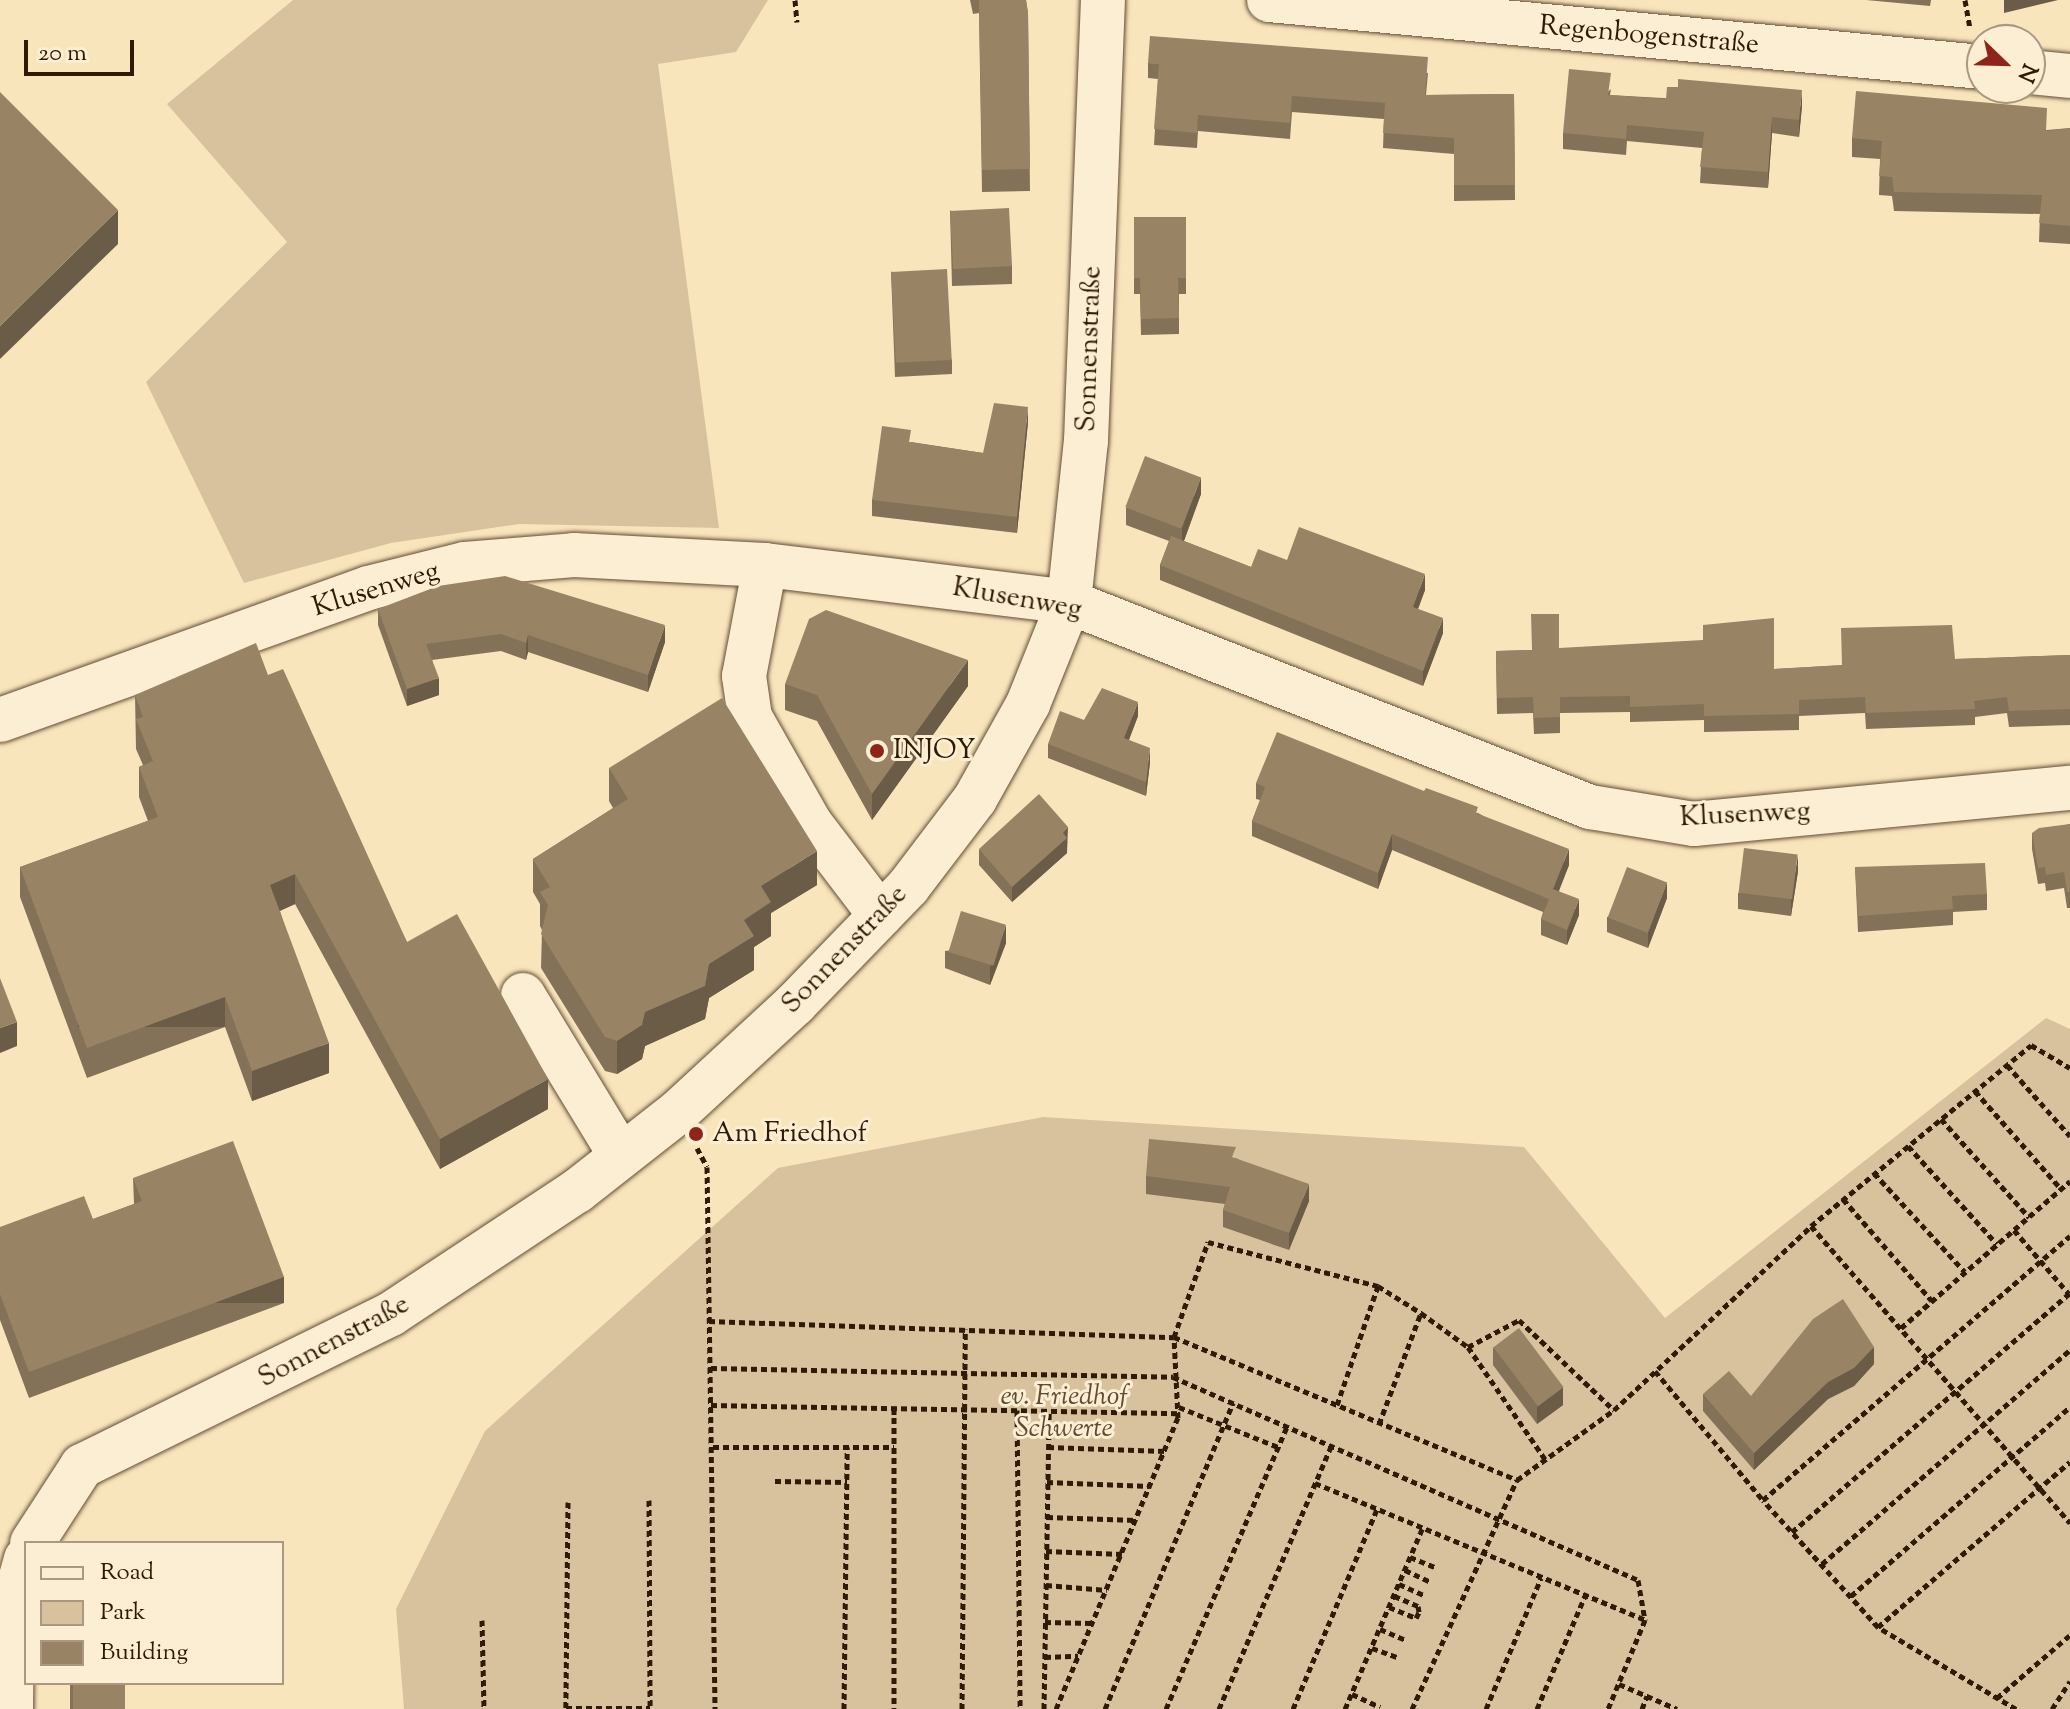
<!DOCTYPE html>
<meta charset="utf-8">
<style>
body{margin:0}
#map{position:relative;width:2070px;height:1709px;overflow:hidden;background:#f9e5bc;font-family:"Sorts Mill Goudy",serif}
div>[style]{position:absolute}
.green>*{inset:0;background:#d7c29d}
.path>*{height:5px;margin-top:-2.5px;transform-origin:0;background:repeating-linear-gradient(90deg,#2f1a06 0 6px,transparent 0 10px)}
.roads{filter:drop-shadow(0 0 2px #624d34) drop-shadow(0 0 2px #624d34)}
.minor>*{height:44px;margin:-22px;padding:0 22px;transform-origin:22px;border-radius:22px;background:#fbeed3}
.wall>*{inset:0;background:#837257;transform-origin:0 0}
.shaded-wall>*{inset:0;background:#6a5c47;transform-origin:0 0}
.building>*{inset:0;background:#988465;transform-origin:0 0}
.dots>*{width:22px;height:22px;translate:-50% -50%;box-sizing:border-box;border:4px solid #fbeed3;border-radius:50%}
span{translate:-50% -50%;white-space:nowrap;text-align:center;line-height:1.15;-webkit-text-stroke:6px #fbeed3;paint-order:stroke}
.street-label{font-size:28px;color:#2f1a06}
.poi-label{font-size:28px;color:#2f1a06}
.left{translate:0 -50%;text-align:left}
.park-label{font-size:28px;color:#614c33;font-style:italic}
.legend{position:absolute;left:24px;top:1541px;width:260px;height:144px;box-sizing:border-box;background:#fbeed3;border:2px solid #a99981;margin:0;padding:10px 14px;list-style:none;font-size:24px;color:#2f1a06}
.legend li{display:flex;align-items:center;gap:16px;height:40px}
.legend b{width:40px;border:2px solid #a99981}
.north{position:absolute;left:1966px;top:24px;width:80px;height:80px;box-sizing:border-box;background:#fbeed3;border:2px solid #a99981;border-radius:50%;rotate:113deg;font-size:22px;font-weight:700;line-height:32px;text-align:center;color:#2f1a06}
.north::after{content:'';display:block;margin:auto;width:28px;height:36px;background:#8f2418;clip-path:polygon(50% 0,100% 100%,50% 72%,0 100%)}
.scale{position:absolute;left:24px;top:40px;width:110px;height:36px;box-sizing:border-box;border:4px solid #2f1a06;border-top:0;padding-left:10px;font-size:24px;line-height:28px;white-space:nowrap;color:#2f1a06;-webkit-text-stroke:6px #fbeed3;paint-order:stroke}
</style>
<div id="map">
<div class="green">
<i style="clip-path:polygon(293px 0,768px 0,736px 52px,658px 64px,719px 528px,519px 524px,391px 543px,244px 583px,146px 382px,287px 242px,167px 104px)"></i>
<i style="clip-path:polygon(2046px 1018px,2070px 1029px,2070px 1709px,404px 1709px,396px 1609px,485px 1431px,778px 1168px,1043px 1117px,1524px 1147px,1665px 1318px)"></i>
</div>
<div class="path">
<i style="left:795px;top:0;width:22px;rotate:85deg"></i>
<i style="left:1965px;top:0;width:27px;rotate:80deg"></i>
<i style="left:2007px;top:1065px;width:95px;rotate:48.4deg"></i>
<i style="left:1975px;top:1091px;width:130px;rotate:48.7deg"></i>
<i style="left:1941px;top:1119px;width:132px;rotate:48.1deg"></i>
<i style="left:1908px;top:1146px;width:132px;rotate:47.8deg"></i>
<i style="left:697px;top:1148px;width:21px;rotate:62deg"></i>
<i style="left:707px;top:1167px;width:542px;rotate:89.15deg"></i>
<i style="left:1874px;top:1173px;width:134px;rotate:47.4deg"></i>
<i style="left:1843px;top:1199px;width:135px;rotate:48.9deg"></i>
<i style="left:1811px;top:1226px;width:394px;rotate:48.9deg"></i>
<i style="left:2014px;top:1230px;width:84px;rotate:49.3deg"></i>
<i style="left:709px;top:1321px;width:465px;rotate:2deg"></i>
<i style="left:1174px;top:1337px;width:372px;rotate:22.6deg"></i>
<i style="left:1901px;top:1328px;width:224px;rotate:-41deg"></i>
<i style="left:1468px;top:1347px;width:58px;rotate:-27.9deg"></i>
<i style="left:1519px;top:1320px;width:131px;rotate:43.5deg"></i>
<i style="left:711px;top:1368px;width:462px;rotate:1.1deg"></i>
<i style="left:1173px;top:1377px;width:507px;rotate:23.58deg"></i>
<i style="left:1638px;top:1580px;width:41px;rotate:80.1deg"></i>
<i style="left:1645px;top:1620px;width:96px;rotate:112.6deg"></i>
<i style="left:1655px;top:1371px;width:168px;rotate:50.1deg"></i>
<i style="left:711px;top:1405px;width:468px;rotate:1deg"></i>
<i style="left:1337px;top:1405px;width:126px;rotate:-71deg"></i>
<i style="left:1179px;top:1407px;width:107px;rotate:22deg"></i>
<i style="left:894px;top:1408px;width:301px;rotate:90deg"></i>
<i style="left:1017px;top:1410px;width:299px;rotate:89.4deg"></i>
<i style="left:1379px;top:1424px;width:119px;rotate:-69.3deg"></i>
<i style="left:713px;top:1447px;width:181px"></i>
<i style="left:1048px;top:1447px;width:117px;rotate:2deg"></i>
<i style="left:775px;top:1481px;width:72px;rotate:0.8deg"></i>
<i style="left:1047px;top:1482px;width:103px;rotate:2.2deg"></i>
<i style="left:1315px;top:1483px;width:357px;rotate:22.5deg"></i>
<i style="left:649px;top:1500px;width:208px;rotate:89.7deg"></i>
<i style="left:568px;top:1502px;width:206px;rotate:90.6deg"></i>
<i style="left:566px;top:1708px;width:84px"></i>
<i style="left:1047px;top:1517px;width:89px;rotate:1.9deg"></i>
<i style="left:1792px;top:1532px;width:367px;rotate:-40.7deg"></i>
<i style="left:1046px;top:1551px;width:76px;rotate:2.3deg"></i>
<i style="left:1410px;top:1557px;width:29px;rotate:22deg"></i>
<i style="left:1822px;top:1564px;width:328px;rotate:-40.8deg"></i>
<i style="left:1405px;top:1570px;width:29px;rotate:25deg"></i>
<i style="left:1399px;top:1584px;width:27px;rotate:24deg"></i>
<i style="left:1046px;top:1585px;width:61px;rotate:4.7deg"></i>
<i style="left:1851px;top:1596px;width:289px;rotate:-40.8deg"></i>
<i style="left:1389px;top:1607px;width:29px;rotate:22deg"></i>
<i style="left:1416px;top:1618px;width:7px;rotate:-63deg"></i>
<i style="left:1419px;top:1612px;width:6px;rotate:-99deg"></i>
<i style="left:1418px;top:1606px;width:26px;rotate:-157deg"></i>
<i style="left:482px;top:1620px;width:89px;rotate:88.7deg"></i>
<i style="left:1045px;top:1622px;width:47px;rotate:1.2deg"></i>
<i style="left:1878px;top:1627px;width:253px;rotate:-40.7deg"></i>
<i style="left:1380px;top:1629px;width:28px;rotate:23deg"></i>
<i style="left:1372px;top:1648px;width:29px;rotate:20deg"></i>
<i style="left:1045px;top:1657px;width:33px;rotate:-2deg"></i>
<i style="left:1619px;top:1684px;width:63px;rotate:23.3deg"></i>
<i style="left:1352px;top:1694px;width:31px;rotate:25deg"></i>
<i style="left:1997px;top:1698px;width:96px;rotate:-40.8deg"></i>
<i style="left:844px;top:1709px;width:262px;rotate:-89.3deg"></i>
<i style="left:962px;top:1709px;width:380px;rotate:-89.5deg"></i>
<i style="left:1044px;top:1709px;width:298px;rotate:-89deg"></i>
<i style="left:1056px;top:1709px;width:316px;rotate:-67.3deg"></i>
<i style="left:1178px;top:1418px;width:81px;rotate:-92.8deg"></i>
<i style="left:1174px;top:1337px;width:101px;rotate:-70.3deg"></i>
<i style="left:1208px;top:1242px;width:176px;rotate:14.5deg"></i>
<i style="left:1378px;top:1286px;width:51px;rotate:32.1deg"></i>
<i style="left:1421px;top:1313px;width:58px;rotate:35.9deg"></i>
<i style="left:1468px;top:1347px;width:136px;rotate:55.5deg"></i>
<i style="left:1105px;top:1709px;width:332px;rotate:-67.3deg"></i>
<i style="left:1166px;top:1709px;width:307px;rotate:-66.8deg"></i>
<i style="left:1219px;top:1709px;width:286px;rotate:-66.9deg"></i>
<i style="left:1293px;top:1709px;width:217px;rotate:-67.2deg"></i>
<i style="left:1345px;top:1709px;width:196px;rotate:-66.8deg"></i>
<i style="left:1412px;top:1709px;width:252px;rotate:-65.4deg"></i>
<i style="left:1517px;top:1480px;width:120px;rotate:-35.8deg"></i>
<i style="left:1614px;top:1410px;width:270px;rotate:-43deg"></i>
<i style="left:1811px;top:1226px;width:285px;rotate:-39.4deg"></i>
<i style="left:2031px;top:1045px;width:45px;rotate:30.5deg"></i>
<i style="left:1486px;top:1709px;width:142px;rotate:-67.2deg"></i>
<i style="left:1537px;top:1709px;width:123px;rotate:-67deg"></i>
<i style="left:1642px;top:1709px;width:14px;rotate:-69deg"></i>
<i style="left:2016px;top:1709px;width:161px;rotate:-149.3deg"></i>
<i style="left:1878px;top:1627px;width:171px;rotate:-132.2deg"></i>
<i style="left:1763px;top:1500px;width:405px;rotate:-40.7deg"></i>
<i style="left:2052px;top:1709px;width:33px;rotate:-57deg"></i>
</div>
<div class="roads">
<div class="minor">
<i style="left:1269px;top:0;width:716px;rotate:5.37deg"></i>
<i style="left:2030px;top:72px;width:40px;rotate:5.7deg"></i>
<i style="left:765px;top:565px;width:113px;rotate:100.7deg"></i>
<i style="left:744px;top:676px;width:41px;rotate:81.7deg"></i>
<i style="left:750px;top:717px;width:122px;rotate:60.5deg"></i>
<i style="left:810px;top:823px;width:116px;rotate:52.7deg"></i>
<i style="left:0;top:720px;width:391px;rotate:-19.7deg"></i>
<i style="left:368px;top:588px;width:100px;rotate:-13.9deg"></i>
<i style="left:465px;top:564px;width:109px;rotate:-4.7deg"></i>
<i style="left:574px;top:555px;width:191px;rotate:3deg"></i>
<i style="left:765px;top:565px;width:306px;rotate:6.9deg"></i>
<i style="left:1069px;top:602px;width:560px;rotate:21.48deg"></i>
<i style="left:1590px;top:807px;width:105px;rotate:9.3deg"></i>
<i style="left:1694px;top:824px;width:378px;rotate:-5.5deg"></i>
<i style="left:523px;top:995px;width:188px;rotate:58.7deg"></i>
<i style="left:32px;top:1543px;width:92px;rotate:-57deg"></i>
<i style="left:82px;top:1466px;width:344px;rotate:-26.2deg"></i>
<i style="left:391px;top:1314px;width:223px;rotate:-33.5deg"></i>
<i style="left:577px;top:1191px;width:130px;rotate:-38.1deg"></i>
<i style="left:679px;top:1111px;width:158px;rotate:-42.7deg"></i>
<i style="left:795px;top:1004px;width:163px;rotate:-46deg"></i>
<i style="left:908px;top:887px;width:111px;rotate:-52.7deg"></i>
<i style="left:975px;top:799px;width:109px;rotate:-60.8deg"></i>
<i style="left:1028px;top:704px;width:110px;rotate:-68.1deg"></i>
<i style="left:1069px;top:602px;width:162px;rotate:-84deg"></i>
<i style="left:1086px;top:441px;width:441px;rotate:-87.8deg"></i>
<i style="left:11px;top:1709px;width:100px;rotate:-89.4deg"></i>
<i style="left:12px;top:1609px;width:52px;rotate:-74.4deg"></i>
</div>
</div>
<div class="wall">
<i style="clip-path:polygon(970px 0,1026px 0,1028px 13px,1030px 191px,982px 192px,979px 13px,973px 14px)"></i>
<i style="clip-path:polygon(1866px 0,1931px 0,1930px 6px)"></i>
<i style="clip-path:polygon(1148px 63px,1428px 73px,1426px 95px,1514px 94px,1515px 200px,1454px 201px,1454px 154px,1383px 148px,1384px 119px,1292px 112px,1290px 139px,1198px 131px,1197px 148px,1154px 145px,1158px 79px,1148px 78px)"></i>
<i style="clip-path:polygon(1611px 89px,1610px 95px,1802px 106px,1799px 137px,1772px 133px,1768px 188px,1700px 183px,1702px 148px,1627px 141px,1626px 155px,1563px 149px,1563px 133px)"></i>
<i style="clip-path:polygon(2070px 128px,2070px 244px,2039px 242px,2040px 214px,1894px 211px,1892px 196px,1879px 195px,1880px 159px,1852px 157px,1852px 138px,2047px 130px)"></i>
<i style="clip-path:polygon(950px 210px,1012px 266px,1012px 284px,952px 286px)"></i>
<i style="clip-path:polygon(1134px 217px,1186px 217px,1186px 294px,1179px 294px,1179px 334px,1141px 335px,1140px 294px,1134px 294px)"></i>
<i style="clip-path:polygon(891px 271px,952px 360px,952px 374px,895px 377px)"></i>
<i style="clip-path:polygon(1028px 422px,1017px 533px,872px 516px,872px 500px,911px 442px,983px 453px)"></i>
<i style="clip-path:polygon(1201px 494px,1184px 541px,1251px 567px,1287px 560px,1425px 590px,1418px 609px,1443px 633px,1423px 686px,1160px 580px,1160px 565px,1169px 541px,1126px 525px,1126px 508px)"></i>
<i style="clip-path:polygon(378px 609px,665px 642px,648px 692px,528px 652px,526px 660px,501px 651px,432px 660px,439px 695px,407px 706px,378px 625px)"></i>
<i style="clip-path:polygon(1559px 648px,1774px 669px,1955px 659px,2070px 655px,2070px 725px,2009px 727px,2007px 713px,1975px 717px,1975px 725px,1866px 729px,1865px 713px,1799px 716px,1799px 730px,1704px 732px,1704px 720px,1630px 722px,1630px 712px,1560px 713px,1560px 733px,1534px 734px,1533px 713px,1497px 714px,1496px 651px,1532px 650px)"></i>
<i style="clip-path:polygon(268px 675px,407px 942px,548px 1109px,440px 1169px,295px 904px,280px 911px,329px 1073px,252px 1101px,225px 1027px,87px 1078px,20px 897px,20px 867px,148px 821px,139px 797px,139px 767px,143px 765px,136px 749px,135px 695px)"></i>
<i style="clip-path:polygon(785px 684px,968px 686px,872px 820px,817px 721px,785px 710px)"></i>
<i style="clip-path:polygon(1138px 716px,1129px 740px,1150px 762px,1146px 796px,1048px 758px,1048px 744px,1084px 720px)"></i>
<i style="clip-path:polygon(609px 768px,817px 885px,771px 913px,771px 936px,754px 947px,754px 970px,709px 998px,705px 1019px,645px 1046px,642px 1059px,617px 1074px,605px 1071px,541px 968px,542px 930px,540px 926px,540px 904px,533px 892px,533px 859px,613px 808px,609px 801px)"></i>
<i style="clip-path:polygon(1256px 783px,1478px 813px,1569px 865px,1559px 891px,1579px 915px,1567px 945px,1541px 935px,1541px 919px,1543px 912px,1392px 850px,1378px 889px,1252px 836px,1252px 821px,1260px 800px,1256px 799px)"></i>
<i style="clip-path:polygon(2070px 824px,2070px 908px,2067px 908px,2064px 888px,2046px 891px,2045px 883px,2038px 884px,2032px 849px,2032px 833px)"></i>
<i style="clip-path:polygon(1068px 842px,1067px 843px,1067px 853px,1012px 902px,979px 865px,979px 849px)"></i>
<i style="clip-path:polygon(1855px 867px,1987px 894px,1987px 910px,1953px 912px,1953px 925px,1858px 932px)"></i>
<i style="clip-path:polygon(1798px 871px,1791px 916px,1738px 909px,1738px 893px)"></i>
<i style="clip-path:polygon(1667px 898px,1648px 948px,1607px 932px,1607px 917px)"></i>
<i style="clip-path:polygon(1006px 943px,990px 985px,945px 968px,945px 951px)"></i>
<i style="clip-path:polygon(1236px 1158px,1309px 1201px,1289px 1250px,1223px 1227px,1223px 1210px,1225px 1204px,1146px 1194px,1146px 1176px)"></i>
<i style="clip-path:polygon(133px 1178px,284px 1303px,29px 1398px,0 1320px,0 1227px,93px 1219px,134px 1204px)"></i>
<i style="clip-path:polygon(1493px 1347px,1563px 1405px,1537px 1424px,1493px 1365px)"></i>
<i style="clip-path:polygon(1874px 1364px,1854px 1386px,1828px 1399px,1754px 1470px,1703px 1411px,1703px 1394px,1751px 1396px)"></i>
<i style="left:70px;top:1683px;width:55px;height:26px"></i>
</div>
<div class="shaded-wall">
<i style="clip-path:polygon(2004px 0,2058px 0,2004px 13px)"></i>
<i style="clip-path:polygon(1802px 90px,1802px 106px,1799px 137px,1799px 120px)"></i>
<i style="clip-path:polygon(1772px 117px,1772px 133px,1768px 188px,1768px 172px)"></i>
<i style="clip-path:polygon(118px 210px,118px 244px,0 359px,0 326px)"></i>
<i style="clip-path:polygon(1028px 407px,1028px 422px,1017px 533px,1017px 517px)"></i>
<i style="clip-path:polygon(1201px 477px,1201px 494px,1182px 546px,1182px 528px)"></i>
<i style="clip-path:polygon(1425px 574px,1425px 590px,1413px 622px,1413px 607px)"></i>
<i style="clip-path:polygon(1443px 618px,1443px 633px,1423px 686px,1423px 671px)"></i>
<i style="clip-path:polygon(665px 625px,665px 642px,648px 692px,648px 675px)"></i>
<i style="clip-path:polygon(528px 635px,528px 652px,526px 660px,526px 643px)"></i>
<i style="clip-path:polygon(968px 660px,968px 686px,872px 820px,872px 794px)"></i>
<i style="clip-path:polygon(439px 678px,439px 695px,407px 706px,407px 689px)"></i>
<i style="clip-path:polygon(1138px 702px,1138px 716px,1124px 752px,1124px 738px)"></i>
<i style="clip-path:polygon(1150px 748px,1150px 762px,1146px 796px,1146px 782px)"></i>
<i style="clip-path:polygon(1068px 827px,1067px 853px,1012px 902px,1012px 887px)"></i>
<i style="clip-path:polygon(1392px 834px,1392px 850px,1378px 889px,1378px 873px)"></i>
<i style="clip-path:polygon(1569px 849px,1569px 865px,1553px 905px,1553px 889px)"></i>
<i style="clip-path:polygon(817px 851px,817px 885px,771px 913px,771px 936px,754px 947px,754px 970px,709px 998px,705px 1019px,645px 1046px,642px 1059px,617px 1074px,617px 1041px,645px 1012px,709px 964px,744px 920px,761px 886px)"></i>
<i style="clip-path:polygon(1798px 855px,1798px 871px,1791px 916px,1791px 900px)"></i>
<i style="clip-path:polygon(295px 874px,295px 904px,270px 915px,270px 885px)"></i>
<i style="clip-path:polygon(1667px 882px,1667px 898px,1648px 948px,1648px 933px)"></i>
<i style="clip-path:polygon(1579px 899px,1579px 915px,1567px 945px,1567px 930px)"></i>
<i style="clip-path:polygon(1006px 925px,1006px 943px,990px 985px,990px 968px)"></i>
<i style="left:225px;top:997px;width:30px;height:147px;rotate:90deg"></i>
<i style="clip-path:polygon(17px 1022px,17px 1046px,0 1053px,0 1028px)"></i>
<i style="clip-path:polygon(329px 1043px,329px 1073px,252px 1101px,252px 1071px)"></i>
<i style="clip-path:polygon(548px 1079px,548px 1109px,440px 1169px,440px 1139px)"></i>
<i style="clip-path:polygon(1309px 1184px,1309px 1201px,1289px 1250px,1289px 1233px)"></i>
<i style="left:284px;top:1277px;width:26px;height:272px;rotate:90deg"></i>
<i style="clip-path:polygon(1874px 1347px,1874px 1364px,1854px 1386px,1828px 1399px,1754px 1470px,1754px 1453px,1828px 1382px)"></i>
<i style="clip-path:polygon(1563px 1387px,1563px 1405px,1537px 1424px,1537px 1407px)"></i>
</div>
<div class="building">
<i style="clip-path:polygon(979px 0,1026px 0,1028px 13px,1030px 169px,982px 170px)"></i>
<i style="clip-path:polygon(1150px 36px,1428px 57px,1425px 95px,1514px 94px,1515px 185px,1454px 185px,1454px 138px,1383px 133px,1385px 103px,1292px 96px,1290px 123px,1198px 115px,1197px 133px,1154px 129px,1159px 64px,1148px 63px)"></i>
<i style="clip-path:polygon(1569px 69px,1611px 73px,1608px 95px,1666px 99px,1667px 87px,1678px 87px,1678px 79px,1802px 90px,1799px 120px,1772px 117px,1768px 172px,1700px 167px,1704px 132px,1627px 125px,1626px 139px,1563px 133px)"></i>
<i style="clip-path:polygon(1856px 91px,2047px 108px,2046px 131px,2070px 128px,2070px 226px,2039px 223px,2042px 195px,1894px 192px,1892px 177px,1879px 176px,1882px 141px,1852px 138px)"></i>
<i style="clip-path:polygon(0 92px,118px 210px,0 326px)"></i>
<i style="left:1009px;top:208px;width:58px;height:59px;rotate:87deg"></i>
<i style="clip-path:polygon(1134px 217px,1186px 217px,1186px 278px,1178px 278px,1179px 318px,1141px 319px,1140px 278px,1134px 278px)"></i>
<i style="left:947px;top:269px;width:91px;height:56px;rotate:87deg"></i>
<i style="clip-path:polygon(994px 403px,1028px 407px,1017px 517px,872px 500px,882px 426px,911px 430px,909px 442px,983px 453px)"></i>
<i style="left:1145px;top:456px;width:60px;height:55px;rotate:21deg"></i>
<i style="clip-path:polygon(1299px 527px,1425px 574px,1413px 607px,1443px 618px,1423px 671px,1160px 565px,1171px 536px,1251px 567px,1258px 549px,1287px 560px)"></i>
<i style="clip-path:polygon(505px 576px,665px 625px,648px 675px,528px 635px,526px 643px,501px 634px,426px 644px,439px 678px,407px 689px,378px 609px,438px 586px)"></i>
<i style="clip-path:polygon(826px 610px,968px 660px,872px 794px,817px 695px,785px 684px,809px 619px)"></i>
<i style="clip-path:polygon(1531px 614px,1559px 614px,1559px 648px,1703px 640px,1703px 625px,1774px 618px,1774px 669px,1842px 665px,1841px 628px,1952px 625px,1955px 659px,2070px 655px,2070px 709px,2009px 711px,2007px 697px,1974px 701px,1975px 709px,1866px 713px,1865px 697px,1799px 700px,1799px 714px,1704px 716px,1704px 704px,1630px 707px,1630px 696px,1560px 697px,1560px 717px,1534px 718px,1533px 697px,1497px 698px,1496px 651px,1532px 650px)"></i>
<i style="clip-path:polygon(256px 643px,268px 675px,283px 669px,407px 942px,457px 914px,548px 1079px,440px 1139px,295px 874px,270px 885px,329px 1043px,252px 1071px,225px 997px,87px 1048px,20px 867px,158px 817px,139px 767px,153px 761px,136px 719px,143px 717px,135px 695px)"></i>
<i style="clip-path:polygon(1102px 688px,1138px 702px,1124px 738px,1150px 748px,1146px 782px,1048px 744px,1060px 711px,1084px 720px)"></i>
<i style="clip-path:polygon(722px 698px,817px 851px,761px 886px,771px 902px,744px 920px,754px 936px,709px 964px,705px 986px,645px 1012px,642px 1025px,617px 1041px,605px 1037px,541px 934px,548px 905px,540px 892px,550px 887px,533px 859px,628px 799px,609px 768px)"></i>
<i style="clip-path:polygon(1277px 732px,1424px 791px,1426px 788px,1478px 807px,1476px 813px,1569px 849px,1553px 889px,1579px 899px,1567px 930px,1541px 919px,1549px 899px,1392px 834px,1378px 873px,1252px 821px,1265px 787px,1256px 783px)"></i>
<i style="clip-path:polygon(1039px 794px,1068px 827px,1063px 833px,1067px 838px,1012px 887px,979px 849px)"></i>
<i style="clip-path:polygon(2070px 824px,2070px 892px,2067px 892px,2064px 872px,2046px 875px,2045px 867px,2038px 868px,2032px 833px,2039px 828px)"></i>
<i style="left:1744px;top:848px;width:54px;height:45px;rotate:7deg"></i>
<i style="clip-path:polygon(1985px 863px,1987px 894px,1952px 896px,1953px 909px,1858px 916px,1855px 867px)"></i>
<i style="left:1627px;top:867px;width:43px;height:54px;rotate:21deg"></i>
<i style="left:961px;top:911px;width:47px;height:43px;rotate:17deg"></i>
<i style="clip-path:polygon(0 978px,17px 1022px,0 1028px)"></i>
<i style="clip-path:polygon(1149px 1139px,1236px 1147px,1232px 1157px,1309px 1184px,1289px 1233px,1223px 1210px,1230px 1187px,1146px 1176px)"></i>
<i style="clip-path:polygon(233px 1141px,284px 1277px,29px 1372px,0 1294px,0 1227px,84px 1196px,93px 1219px,142px 1201px,133px 1178px)"></i>
<i style="clip-path:polygon(1843px 1299px,1874px 1347px,1854px 1368px,1828px 1382px,1754px 1453px,1703px 1394px,1729px 1371px,1751px 1396px,1813px 1319px)"></i>
<i style="left:1519px;top:1328px;width:74px;height:32px;rotate:53deg"></i>
<i style="left:73px;top:1683px;width:52px;height:26px"></i>
</div>
<div class="dots">
<i style="left:877px;top:751px;background:#8f2418"></i>
<i style="left:696px;top:1134px;background:#8f2418"></i>
</div>
<div class="street-label">
<span style="left:1649px;top:36px;rotate:5deg">Regenbogenstraße</span>
<span style="left:1090px;top:349px;rotate:-88deg">Sonnenstraße</span>
<span style="left:376px;top:590px;rotate:-17deg">Klusenweg</span>
<span style="left:1017px;top:599px;rotate:10deg">Klusenweg</span>
<span style="left:1745px;top:815px;rotate:-3deg">Klusenweg</span>
<span style="left:845px;top:950px;rotate:-46deg">Sonnenstraße</span>
<span style="left:334px;top:1342px;rotate:-28deg">Sonnenstraße</span>
</div>
<div class="poi-label">
<span class="left" style="left:893px;top:751px">INJOY</span>
<span class="left" style="left:712px;top:1134px">Am Friedhof</span>
</div>
<div class="park-label">
<span style="left:1064px;top:1413px">ev. Friedhof<br>Schwerte</span>
</div>
<ul class="legend">
<li><b style="height:10px;background:#fbeed3"></b>Road</li>
<li><b style="height:22px;background:#d7c29d"></b>Park</li>
<li><b style="height:22px;background:#988465"></b>Building</li>
</ul>
<div class="north">N</div>
<div class="scale">20 m</div>
</div>
